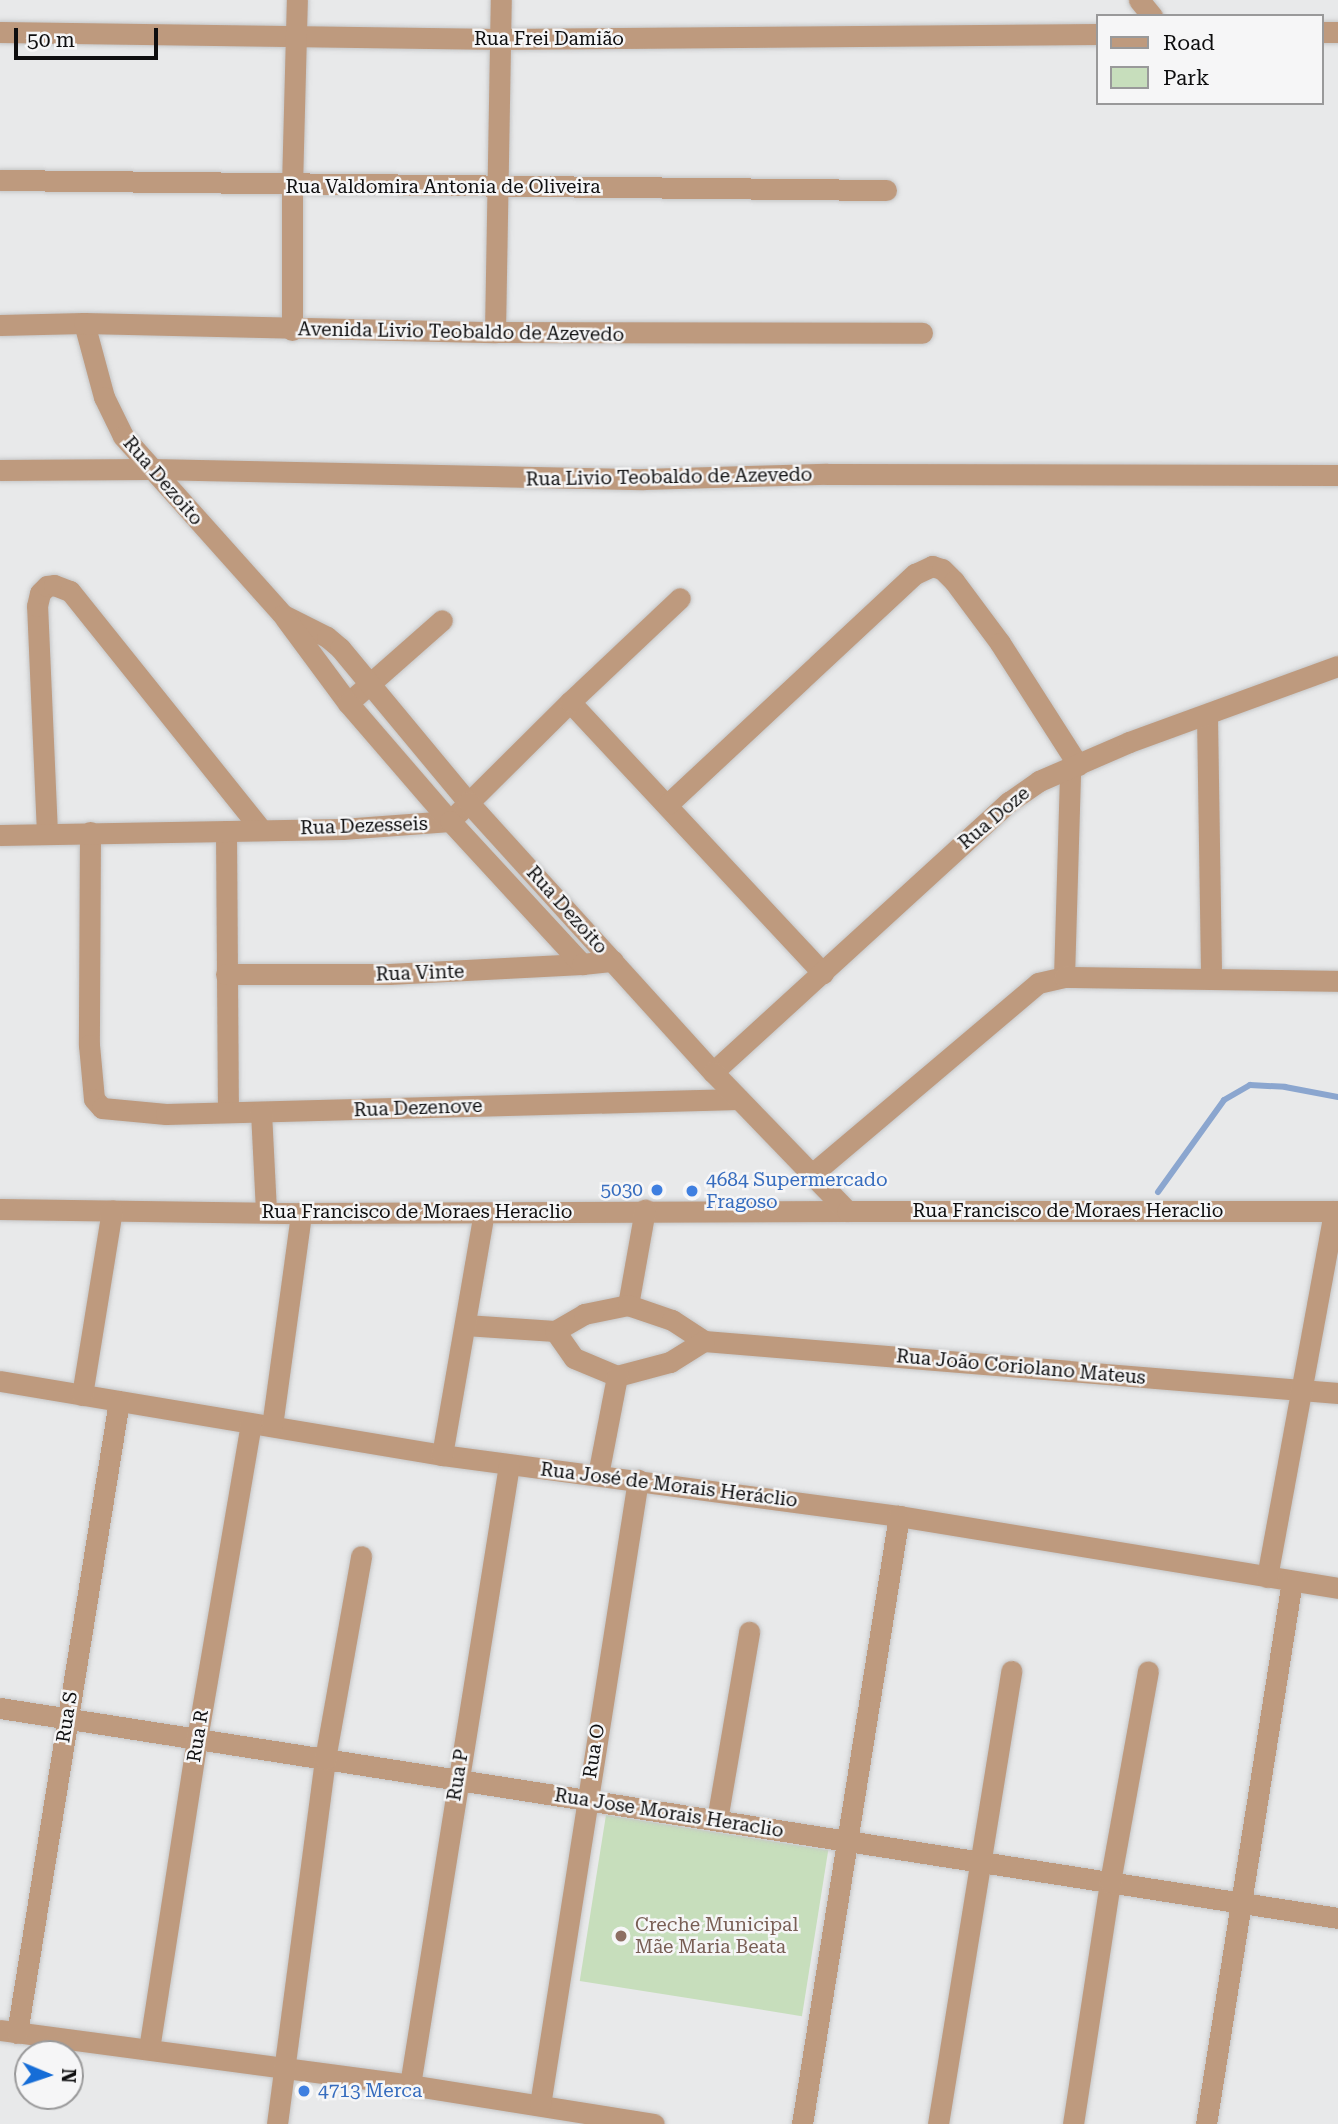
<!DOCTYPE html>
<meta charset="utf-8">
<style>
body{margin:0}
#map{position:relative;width:1338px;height:2124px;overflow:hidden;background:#e8e9ea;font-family:"Roboto Serif",serif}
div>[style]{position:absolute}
.green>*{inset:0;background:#c7debc;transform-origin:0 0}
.stream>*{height:6px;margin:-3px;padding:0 3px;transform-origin:3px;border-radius:3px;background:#8ba6cf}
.roads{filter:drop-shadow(0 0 2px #c5c6c7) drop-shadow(0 0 2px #c5c6c7)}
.minor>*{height:21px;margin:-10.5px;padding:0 10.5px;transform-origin:10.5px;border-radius:10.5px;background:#be9a7e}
.tertiary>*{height:21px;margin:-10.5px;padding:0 10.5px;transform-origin:10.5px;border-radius:10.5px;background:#be9a7e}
.dots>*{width:19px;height:19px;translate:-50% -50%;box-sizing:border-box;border:4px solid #f6f6f7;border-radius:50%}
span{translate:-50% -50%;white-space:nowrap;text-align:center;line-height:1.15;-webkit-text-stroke:5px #f6f6f7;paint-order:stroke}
.street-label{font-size:19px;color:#0e0e0f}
.shop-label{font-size:19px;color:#366cbe}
.left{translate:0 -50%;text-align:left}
.right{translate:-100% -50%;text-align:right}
.education-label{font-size:19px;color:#785e54}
.legend{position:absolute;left:1096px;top:14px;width:228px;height:91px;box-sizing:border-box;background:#f6f6f7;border:2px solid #99999a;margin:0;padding:9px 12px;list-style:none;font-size:21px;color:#0e0e0f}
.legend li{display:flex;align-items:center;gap:14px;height:35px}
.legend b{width:35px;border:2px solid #99999a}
.north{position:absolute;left:14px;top:2040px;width:70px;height:70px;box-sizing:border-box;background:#f6f6f7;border:2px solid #99999a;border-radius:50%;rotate:92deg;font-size:19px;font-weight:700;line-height:28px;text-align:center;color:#0e0e0f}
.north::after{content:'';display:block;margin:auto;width:24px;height:32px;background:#166dd7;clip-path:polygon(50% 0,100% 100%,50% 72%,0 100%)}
.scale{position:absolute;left:14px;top:28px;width:144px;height:32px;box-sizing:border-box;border:4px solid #0e0e0f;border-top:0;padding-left:9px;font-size:21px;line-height:24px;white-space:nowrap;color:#0e0e0f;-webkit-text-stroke:5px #f6f6f7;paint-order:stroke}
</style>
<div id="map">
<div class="green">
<i style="left:606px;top:1815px;width:225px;height:168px;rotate:9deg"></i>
</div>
<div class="stream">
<i style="left:1158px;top:1192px;width:113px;rotate:-54.3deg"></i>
<i style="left:1224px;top:1100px;width:30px;rotate:-30deg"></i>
<i style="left:1250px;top:1085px;width:35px;rotate:3deg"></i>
<i style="left:1285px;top:1087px;width:54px;rotate:10.7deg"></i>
</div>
<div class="roads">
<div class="minor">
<i style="left:1139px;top:0;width:21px;rotate:51deg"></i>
<i style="left:0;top:32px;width:500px;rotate:0.8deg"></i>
<i style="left:500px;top:39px;width:598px;rotate:-0.48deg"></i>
<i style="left:1322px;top:32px;width:16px"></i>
<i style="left:0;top:180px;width:886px;rotate:0.65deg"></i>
<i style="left:84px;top:323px;width:77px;rotate:74.9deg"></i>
<i style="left:104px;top:397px;width:43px;rotate:64deg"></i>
<i style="left:123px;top:436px;width:240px;rotate:48.2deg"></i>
<i style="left:0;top:325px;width:84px;rotate:-1.4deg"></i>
<i style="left:84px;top:323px;width:411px;rotate:1.3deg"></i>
<i style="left:495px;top:332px;width:427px;rotate:0.1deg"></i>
<i style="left:292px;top:330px;width:144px;rotate:-90deg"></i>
<i style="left:292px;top:186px;width:186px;rotate:-88.5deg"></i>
<i style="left:495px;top:332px;width:332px;rotate:-89deg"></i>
<i style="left:0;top:470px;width:151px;rotate:-0.4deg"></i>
<i style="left:151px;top:469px;width:492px;rotate:1.2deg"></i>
<i style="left:643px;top:479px;width:184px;rotate:-1.6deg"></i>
<i style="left:827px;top:474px;width:511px;rotate:0.11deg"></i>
<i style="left:570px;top:702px;width:371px;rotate:47deg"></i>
<i style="left:348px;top:703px;width:125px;rotate:-41.4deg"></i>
<i style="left:1207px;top:716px;width:261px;rotate:89.1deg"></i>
<i style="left:668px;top:804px;width:338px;rotate:-43deg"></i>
<i style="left:915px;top:574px;width:19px;rotate:-25deg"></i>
<i style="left:932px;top:566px;width:10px;rotate:17deg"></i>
<i style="left:942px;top:569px;width:17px;rotate:45deg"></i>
<i style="left:954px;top:581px;width:77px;rotate:53.4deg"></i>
<i style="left:1000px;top:643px;width:145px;rotate:57.4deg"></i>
<i style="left:226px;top:831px;width:281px;rotate:89.6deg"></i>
<i style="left:90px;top:832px;width:213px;rotate:90.3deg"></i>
<i style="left:89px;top:1045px;width:54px;rotate:84.7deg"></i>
<i style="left:94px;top:1099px;width:12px;rotate:48deg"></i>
<i style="left:102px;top:1108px;width:64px;rotate:5.4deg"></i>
<i style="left:166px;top:1114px;width:573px;rotate:-1.5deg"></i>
<i style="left:47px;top:833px;width:227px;rotate:-92.5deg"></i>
<i style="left:37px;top:606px;width:13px;rotate:-77deg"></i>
<i style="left:40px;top:593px;width:10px;rotate:-45deg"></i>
<i style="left:47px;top:586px;width:7px;rotate:-8deg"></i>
<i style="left:54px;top:585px;width:17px;rotate:21deg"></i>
<i style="left:70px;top:591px;width:305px;rotate:51.3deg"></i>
<i style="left:0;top:835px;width:342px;rotate:-1deg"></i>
<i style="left:342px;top:829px;width:108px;rotate:-4.2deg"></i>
<i style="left:450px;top:821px;width:169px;rotate:-44.8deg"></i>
<i style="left:570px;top:702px;width:151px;rotate:-43.4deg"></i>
<i style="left:226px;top:974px;width:163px"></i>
<i style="left:389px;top:974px;width:193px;rotate:-3deg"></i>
<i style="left:1064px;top:977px;width:207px;rotate:-88.3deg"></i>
<i style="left:713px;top:1072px;width:401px;rotate:-42.4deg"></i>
<i style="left:1009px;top:802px;width:37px;rotate:-35deg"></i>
<i style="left:1039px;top:781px;width:98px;rotate:-23.4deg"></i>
<i style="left:1129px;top:742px;width:222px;rotate:-20deg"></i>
<i style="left:261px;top:1112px;width:100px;rotate:87.1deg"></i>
<i style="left:811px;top:1175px;width:297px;rotate:-40.2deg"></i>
<i style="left:1038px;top:983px;width:27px;rotate:-13deg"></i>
<i style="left:1064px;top:977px;width:274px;rotate:0.8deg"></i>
<i style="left:0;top:1209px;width:301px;rotate:0.8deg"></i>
<i style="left:301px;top:1213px;width:546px;rotate:-0.21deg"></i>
<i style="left:628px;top:1305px;width:97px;rotate:-79.9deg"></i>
<i style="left:465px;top:1325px;width:90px;rotate:3.8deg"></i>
<i style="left:555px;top:1331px;width:34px;rotate:-30deg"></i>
<i style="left:584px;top:1314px;width:45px;rotate:-11.6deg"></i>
<i style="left:628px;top:1305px;width:46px;rotate:18.8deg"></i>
<i style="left:672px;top:1320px;width:38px;rotate:33deg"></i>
<i style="left:704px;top:1341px;width:636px;rotate:4.69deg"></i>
<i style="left:555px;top:1331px;width:33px;rotate:55deg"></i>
<i style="left:574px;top:1358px;width:47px;rotate:22.7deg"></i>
<i style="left:617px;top:1376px;width:55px;rotate:-14.8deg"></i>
<i style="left:670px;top:1362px;width:40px;rotate:-32deg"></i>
<i style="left:0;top:1381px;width:448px;rotate:9.5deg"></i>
<i style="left:442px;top:1455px;width:461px;rotate:7.6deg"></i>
<i style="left:899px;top:1516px;width:445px;rotate:9.3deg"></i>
<i style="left:82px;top:1395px;width:187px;rotate:-80.8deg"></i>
<i style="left:272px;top:1426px;width:215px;rotate:-82.2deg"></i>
<i style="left:442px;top:1455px;width:246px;rotate:-80.2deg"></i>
<i style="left:598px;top:1475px;width:101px;rotate:-79.1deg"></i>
<i style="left:1267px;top:1577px;width:372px;rotate:-79.6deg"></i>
<i style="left:0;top:1708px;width:1354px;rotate:8.92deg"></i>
<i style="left:717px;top:1820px;width:191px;rotate:-80.3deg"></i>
<i style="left:0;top:2030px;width:414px;rotate:7.6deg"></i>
<i style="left:410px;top:2085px;width:247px;rotate:9.1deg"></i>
<i style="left:17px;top:2033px;width:640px;rotate:-80.83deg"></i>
<i style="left:149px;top:2049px;width:314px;rotate:-81.2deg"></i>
<i style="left:197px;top:1739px;width:320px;rotate:-80.3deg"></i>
<i style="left:410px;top:2085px;width:628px;rotate:-80.93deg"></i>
<i style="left:540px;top:2105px;width:633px;rotate:-81.09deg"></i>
<i style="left:277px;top:2124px;width:368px;rotate:-82.5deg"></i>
<i style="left:325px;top:1759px;width:206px;rotate:-79.9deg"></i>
<i style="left:802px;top:2124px;width:616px;rotate:-80.94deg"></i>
<i style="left:938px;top:2124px;width:459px;rotate:-80.8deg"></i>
<i style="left:1073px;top:2124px;width:245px;rotate:-81.3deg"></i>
<i style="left:1110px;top:1882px;width:214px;rotate:-79.8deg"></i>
<i style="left:1206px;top:2124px;width:550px;rotate:-81deg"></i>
</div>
<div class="tertiary">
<i style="left:283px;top:615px;width:49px;rotate:26.6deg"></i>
<i style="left:327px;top:637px;width:17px;rotate:40deg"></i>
<i style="left:340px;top:648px;width:200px;rotate:50.3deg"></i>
<i style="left:468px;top:802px;width:365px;rotate:47.8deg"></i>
<i style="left:713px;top:1072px;width:193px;rotate:46deg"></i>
<i style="left:847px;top:1211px;width:491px"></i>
<i style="left:285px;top:618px;width:106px;rotate:53.5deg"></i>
<i style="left:348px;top:703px;width:156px;rotate:49.2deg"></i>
<i style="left:450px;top:821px;width:195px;rotate:47.3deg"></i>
<i style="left:582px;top:964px;width:31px;rotate:-6deg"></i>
</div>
</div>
<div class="dots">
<i style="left:657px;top:1190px;background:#3f7fe0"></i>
<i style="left:692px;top:1191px;background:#3f7fe0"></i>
<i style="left:621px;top:1936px;background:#8d6e63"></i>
<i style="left:304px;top:2091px;background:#3f7fe0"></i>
</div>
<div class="street-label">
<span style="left:549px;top:39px">Rua Frei Damião</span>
<span style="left:443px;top:187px">Rua Valdomira Antonia de Oliveira</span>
<span style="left:461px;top:332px;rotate:1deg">Avenida Livio Teobaldo de Azevedo</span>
<span style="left:669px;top:477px;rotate:-1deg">Rua Livio Teobaldo de Azevedo</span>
<span style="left:163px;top:481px;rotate:49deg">Rua Dezoito</span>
<span style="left:994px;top:818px;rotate:-40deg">Rua Doze</span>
<span style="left:364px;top:826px;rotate:-2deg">Rua Dezesseis</span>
<span style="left:567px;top:910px;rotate:48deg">Rua Dezoito</span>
<span style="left:420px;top:973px;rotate:-2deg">Rua Vinte</span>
<span style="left:418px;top:1108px;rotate:-2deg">Rua Dezenove</span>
<span style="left:1068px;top:1211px">Rua Francisco de Moraes Heraclio</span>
<span style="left:417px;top:1212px">Rua Francisco de Moraes Heraclio</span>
<span style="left:1021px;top:1367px;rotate:5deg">Rua João Coriolano Mateus</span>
<span style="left:669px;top:1485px;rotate:7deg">Rua José de Morais Heráclio</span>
<span style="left:67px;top:1717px;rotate:-81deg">Rua S</span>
<span style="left:198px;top:1736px;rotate:-81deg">Rua R</span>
<span style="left:594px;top:1751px;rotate:-81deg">Rua O</span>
<span style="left:458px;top:1775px;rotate:-81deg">Rua P</span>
<span style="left:669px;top:1813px;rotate:9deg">Rua Jose Morais Heraclio</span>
</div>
<div class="shop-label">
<span class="left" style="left:706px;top:1191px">4684 Supermercado<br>Fragoso</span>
<span class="right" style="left:643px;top:1190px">5030</span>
<span class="left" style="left:318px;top:2091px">4713 Merca</span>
</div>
<div class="education-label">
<span class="left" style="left:635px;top:1936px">Creche Municipal<br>Mãe Maria Beata</span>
</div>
<ul class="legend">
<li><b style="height:9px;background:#be9a7e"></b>Road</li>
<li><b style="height:19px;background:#c7debc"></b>Park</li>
</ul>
<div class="north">N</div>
<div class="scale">50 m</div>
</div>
